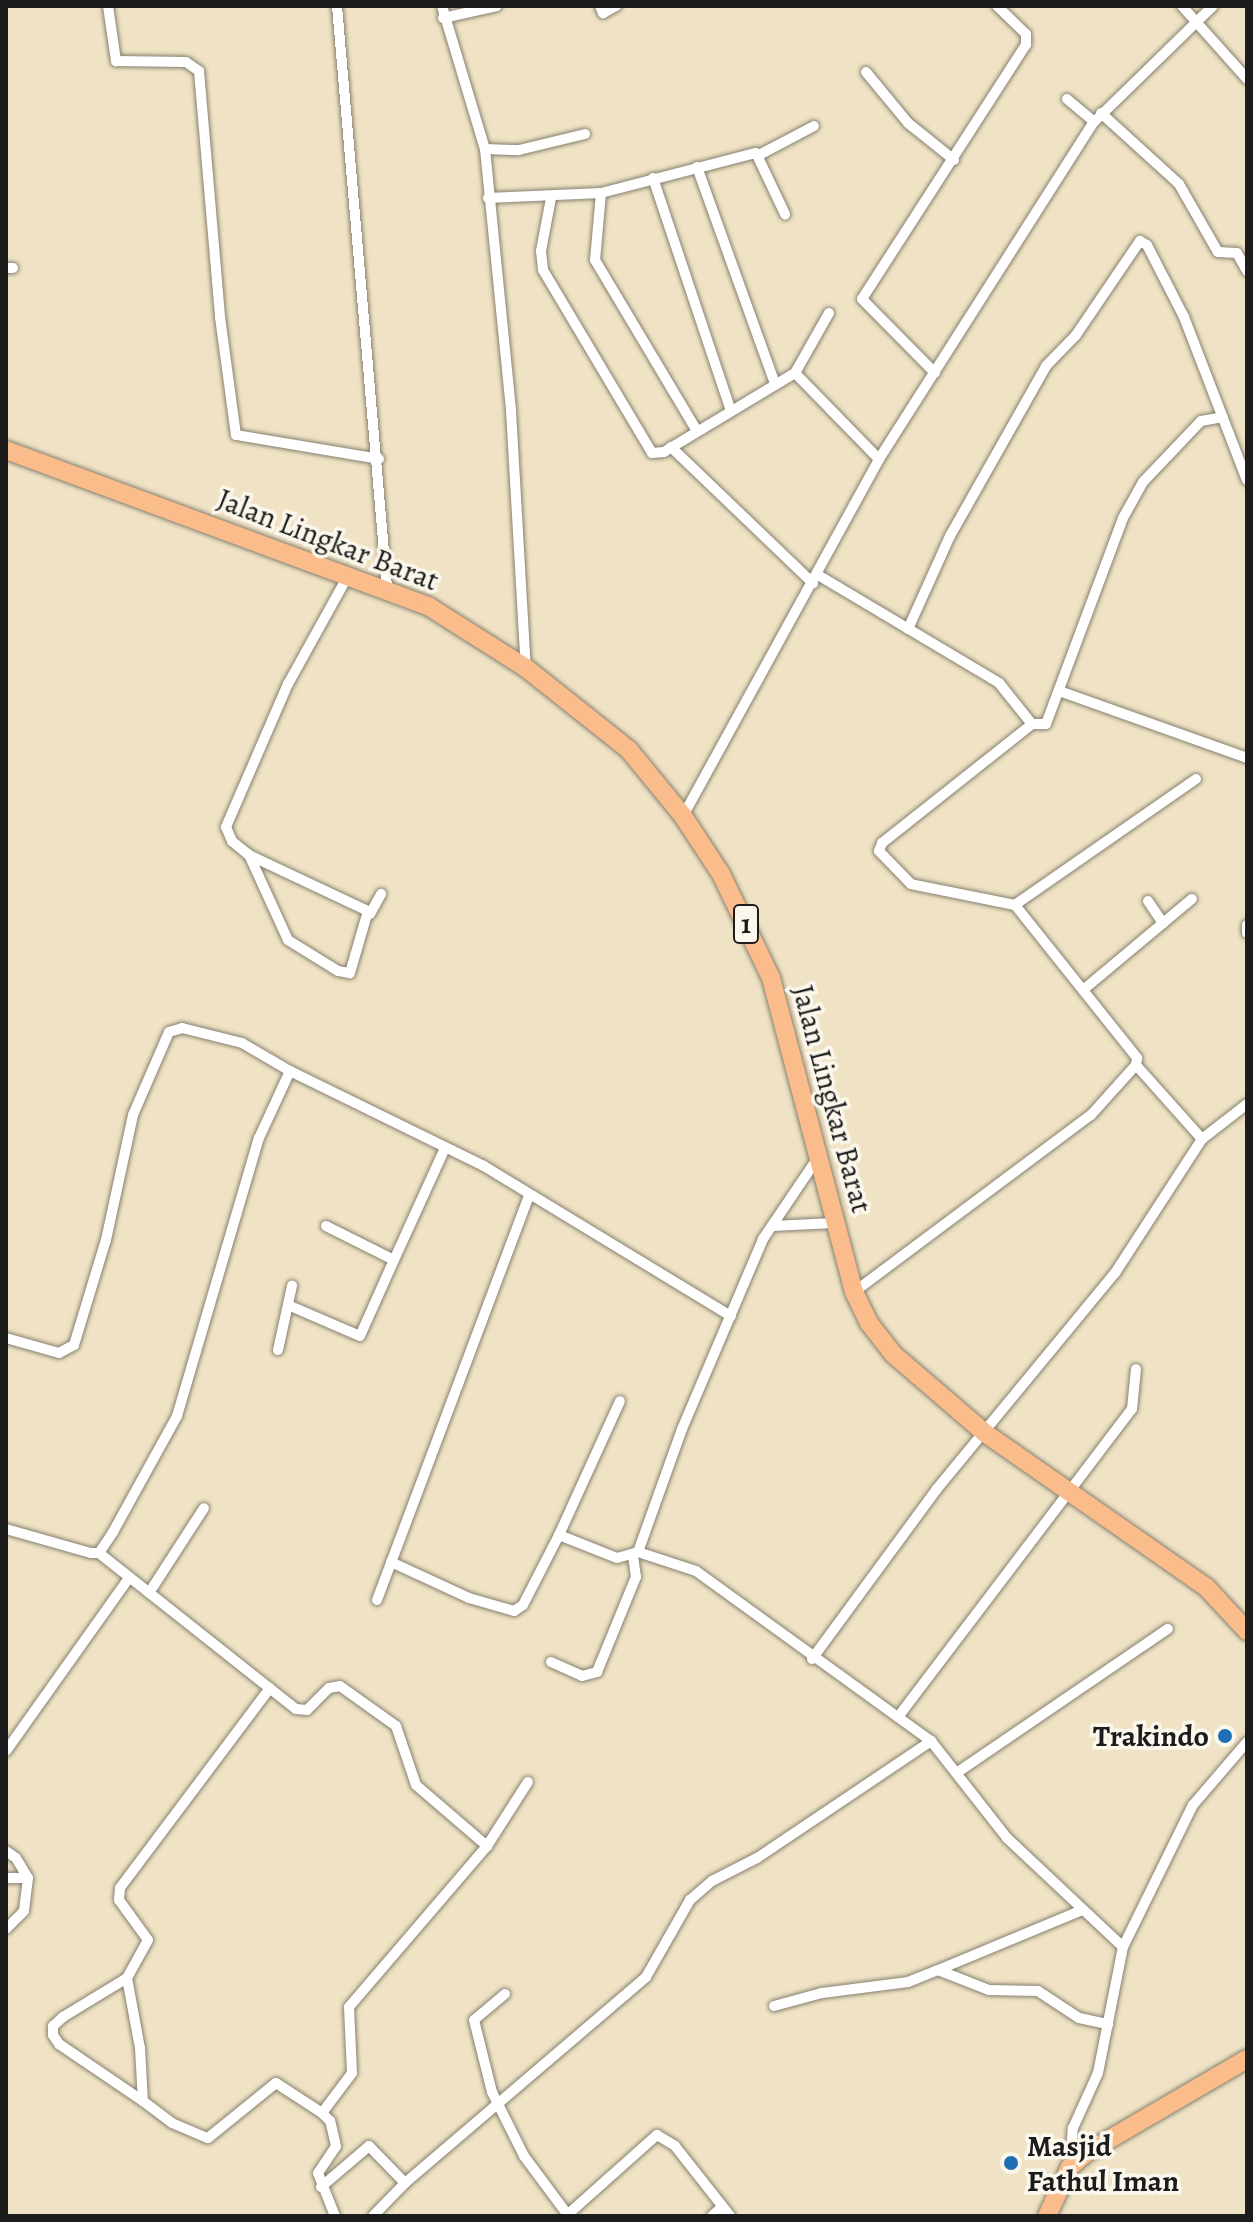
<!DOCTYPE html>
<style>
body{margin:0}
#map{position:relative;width:1253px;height:2222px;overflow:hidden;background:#f0e3c5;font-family:Alegreya,serif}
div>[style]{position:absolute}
.roads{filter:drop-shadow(0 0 2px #868070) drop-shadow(0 0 2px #868070)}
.street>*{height:10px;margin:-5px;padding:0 5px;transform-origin:5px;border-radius:5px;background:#fff}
.highway>*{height:18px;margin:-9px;padding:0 9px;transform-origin:9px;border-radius:9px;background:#fabc8b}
.dots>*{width:22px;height:22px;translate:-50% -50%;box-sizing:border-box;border:4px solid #fbf7ec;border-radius:50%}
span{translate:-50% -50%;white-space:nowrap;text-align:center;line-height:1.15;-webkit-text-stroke:7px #fbf7ec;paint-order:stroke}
.shield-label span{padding:2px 6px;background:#fbf7ec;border:2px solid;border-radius:6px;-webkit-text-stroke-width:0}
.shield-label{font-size:28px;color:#1c1c1c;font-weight:700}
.street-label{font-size:30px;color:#1c1c1c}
.poi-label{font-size:30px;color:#1c1c1c;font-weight:700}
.right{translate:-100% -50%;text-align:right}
.left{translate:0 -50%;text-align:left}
.frame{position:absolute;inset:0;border:8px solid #1c1c1c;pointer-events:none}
</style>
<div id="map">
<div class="roads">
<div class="street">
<i style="left:108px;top:6px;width:56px;rotate:81.7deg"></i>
<i style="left:116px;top:61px;width:70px;rotate:0.8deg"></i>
<i style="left:186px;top:62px;width:16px;rotate:35deg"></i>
<i style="left:199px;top:71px;width:247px;rotate:85.1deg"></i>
<i style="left:220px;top:317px;width:119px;rotate:82.3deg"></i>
<i style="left:236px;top:435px;width:145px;rotate:9.5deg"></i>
<i style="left:337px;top:6px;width:583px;rotate:85.08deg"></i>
<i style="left:442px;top:6px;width:149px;rotate:73.3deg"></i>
<i style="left:485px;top:149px;width:263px;rotate:84.3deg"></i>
<i style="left:511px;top:411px;width:257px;rotate:86.7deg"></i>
<i style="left:600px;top:6px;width:8px;rotate:67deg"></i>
<i style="left:603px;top:13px;width:15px;rotate:-28deg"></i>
<i style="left:1182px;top:6px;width:98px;rotate:48.3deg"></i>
<i style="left:443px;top:18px;width:55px;rotate:-12.5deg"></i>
<i style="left:866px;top:72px;width:66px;rotate:50.5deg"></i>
<i style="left:908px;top:123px;width:59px;rotate:38.8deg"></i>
<i style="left:1067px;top:99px;width:35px;rotate:40deg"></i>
<i style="left:1101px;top:113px;width:105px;rotate:42.3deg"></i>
<i style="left:1179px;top:184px;width:78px;rotate:60.2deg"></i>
<i style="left:1218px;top:252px;width:19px;rotate:3deg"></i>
<i style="left:1237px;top:253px;width:21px;rotate:61deg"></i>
<i style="left:485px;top:149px;width:34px;rotate:2deg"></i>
<i style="left:519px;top:150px;width:68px;rotate:-13.6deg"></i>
<i style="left:759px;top:155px;width:62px;rotate:-27.8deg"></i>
<i style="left:697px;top:167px;width:231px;rotate:70.2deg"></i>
<i style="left:653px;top:178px;width:246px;rotate:71.5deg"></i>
<i style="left:601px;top:193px;width:67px;rotate:95.1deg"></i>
<i style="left:595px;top:260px;width:199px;rotate:59.2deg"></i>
<i style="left:488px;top:198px;width:113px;rotate:-2.5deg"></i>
<i style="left:601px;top:193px;width:160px;rotate:-14.5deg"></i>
<i style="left:756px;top:153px;width:68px;rotate:64.6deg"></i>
<i style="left:551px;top:198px;width:54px;rotate:100.7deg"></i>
<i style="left:541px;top:251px;width:19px;rotate:84deg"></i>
<i style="left:543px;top:270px;width:213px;rotate:59.2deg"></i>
<i style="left:652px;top:453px;width:12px;rotate:-5deg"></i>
<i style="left:664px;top:452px;width:153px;rotate:-31.1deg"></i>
<i style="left:6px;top:268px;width:7px"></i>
<i style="left:829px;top:313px;width:69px;rotate:119.5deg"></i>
<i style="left:795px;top:373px;width:120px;rotate:45.7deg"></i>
<i style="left:935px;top:373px;width:104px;rotate:-134.6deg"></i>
<i style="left:862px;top:299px;width:302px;rotate:-57.2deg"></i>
<i style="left:1026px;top:45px;width:11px;rotate:-90deg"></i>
<i style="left:1026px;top:34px;width:40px;rotate:-136deg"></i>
<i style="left:671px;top:447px;width:197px;rotate:43.8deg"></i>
<i style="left:818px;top:575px;width:211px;rotate:30.8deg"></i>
<i style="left:999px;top:683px;width:53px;rotate:51.2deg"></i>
<i style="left:908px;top:629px;width:102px;rotate:-65.7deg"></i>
<i style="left:950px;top:536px;width:195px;rotate:-60.5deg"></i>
<i style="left:1046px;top:366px;width:43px;rotate:-45.9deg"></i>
<i style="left:1076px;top:335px;width:114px;rotate:-55.8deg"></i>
<i style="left:1140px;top:241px;width:8px;rotate:30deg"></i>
<i style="left:1147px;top:245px;width:81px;rotate:62.8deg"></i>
<i style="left:1184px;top:317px;width:175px;rotate:68.9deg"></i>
<i style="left:1062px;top:692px;width:196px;rotate:19.6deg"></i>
<i style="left:1196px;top:779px;width:221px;rotate:145.2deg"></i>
<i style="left:1015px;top:905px;width:106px;rotate:-168.6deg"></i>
<i style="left:911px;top:884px;width:46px;rotate:-134.1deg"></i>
<i style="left:879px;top:851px;width:9px;rotate:-69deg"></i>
<i style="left:882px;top:843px;width:191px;rotate:-38.4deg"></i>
<i style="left:1032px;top:724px;width:14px"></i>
<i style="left:1046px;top:724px;width:220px;rotate:-69.5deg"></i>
<i style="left:1123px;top:518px;width:41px;rotate:-60.9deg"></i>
<i style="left:1143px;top:482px;width:84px;rotate:-46.4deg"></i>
<i style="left:1201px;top:421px;width:22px;rotate:-10deg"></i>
<i style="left:683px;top:816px;width:407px;rotate:-61.2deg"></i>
<i style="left:879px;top:459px;width:400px;rotate:-57.5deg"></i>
<i style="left:1094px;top:122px;width:166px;rotate:-44.3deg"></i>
<i style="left:249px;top:855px;width:132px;rotate:25.2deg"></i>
<i style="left:368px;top:911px;width:65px;rotate:106.2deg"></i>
<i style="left:350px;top:973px;width:12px;rotate:-171deg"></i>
<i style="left:338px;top:971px;width:59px;rotate:-148.2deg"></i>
<i style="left:288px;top:940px;width:94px;rotate:-114.6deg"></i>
<i style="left:249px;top:855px;width:22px;rotate:-141deg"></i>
<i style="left:232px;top:841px;width:15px;rotate:-113deg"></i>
<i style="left:226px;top:827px;width:156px;rotate:-66.6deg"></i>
<i style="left:288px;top:684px;width:126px;rotate:-61deg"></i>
<i style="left:1148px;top:901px;width:27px;rotate:56deg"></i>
<i style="left:1015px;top:905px;width:196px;rotate:51.4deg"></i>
<i style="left:1137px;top:1058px;width:7px;rotate:98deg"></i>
<i style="left:370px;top:914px;width:23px;rotate:-61deg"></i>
<i style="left:1247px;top:925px;width:8px;rotate:90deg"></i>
<i style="left:1083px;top:990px;width:142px;rotate:-39.9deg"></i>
<i style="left:326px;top:1226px;width:76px;rotate:26.6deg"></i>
<i style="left:394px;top:1260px;width:123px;rotate:-65.5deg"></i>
<i style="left:772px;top:1226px;width:63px;rotate:-2.7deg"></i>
<i style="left:854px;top:1292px;width:296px;rotate:-36.8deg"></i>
<i style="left:1091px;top:1115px;width:67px;rotate:-48deg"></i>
<i style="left:1136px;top:1065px;width:99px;rotate:48.3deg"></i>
<i style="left:288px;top:1305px;width:78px;rotate:23.3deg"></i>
<i style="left:360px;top:1336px;width:83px;rotate:-65.9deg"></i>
<i style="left:6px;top:1338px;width:55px;rotate:15.8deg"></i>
<i style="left:59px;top:1353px;width:17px;rotate:-28deg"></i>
<i style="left:74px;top:1345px;width:110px;rotate:-73.1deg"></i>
<i style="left:106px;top:1240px;width:128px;rotate:-77.8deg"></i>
<i style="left:133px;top:1115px;width:90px;rotate:-66.6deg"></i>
<i style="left:169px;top:1032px;width:14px;rotate:-17deg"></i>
<i style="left:182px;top:1028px;width:62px;rotate:14deg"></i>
<i style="left:242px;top:1043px;width:56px;rotate:30.3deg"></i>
<i style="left:278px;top:1350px;width:66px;rotate:-77.7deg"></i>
<i style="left:6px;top:1529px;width:88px;rotate:15.8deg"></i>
<i style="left:91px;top:1553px;width:8px"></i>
<i style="left:99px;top:1553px;width:25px;rotate:-56deg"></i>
<i style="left:113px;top:1532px;width:132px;rotate:-61.1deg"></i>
<i style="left:177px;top:1416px;width:290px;rotate:-73.6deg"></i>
<i style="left:259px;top:1138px;width:74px;rotate:-65.2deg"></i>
<i style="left:290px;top:1071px;width:216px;rotate:26.1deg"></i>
<i style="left:484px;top:1166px;width:289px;rotate:31.3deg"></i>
<i style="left:559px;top:1535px;width:62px;rotate:21.6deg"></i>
<i style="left:617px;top:1558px;width:22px;rotate:-16deg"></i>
<i style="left:638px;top:1552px;width:61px;rotate:18.1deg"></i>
<i style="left:696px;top:1571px;width:290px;rotate:35.9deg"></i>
<i style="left:931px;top:1741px;width:123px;rotate:51.9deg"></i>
<i style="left:1007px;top:1838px;width:159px;rotate:43.2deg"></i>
<i style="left:638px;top:1552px;width:131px;rotate:-70.3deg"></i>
<i style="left:682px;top:1429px;width:207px;rotate:-66.9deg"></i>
<i style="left:763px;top:1239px;width:97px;rotate:-56deg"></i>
<i style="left:99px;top:1553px;width:251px;rotate:38.4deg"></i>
<i style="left:296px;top:1709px;width:11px;rotate:5deg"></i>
<i style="left:307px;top:1710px;width:31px;rotate:-45deg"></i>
<i style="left:329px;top:1688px;width:11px;rotate:-10deg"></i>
<i style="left:340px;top:1686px;width:69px;rotate:35.5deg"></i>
<i style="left:396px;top:1726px;width:62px;rotate:71.3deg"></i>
<i style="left:416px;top:1785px;width:94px;rotate:40.7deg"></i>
<i style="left:391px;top:1562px;width:86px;rotate:24.8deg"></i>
<i style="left:469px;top:1598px;width:47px;rotate:16.1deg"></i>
<i style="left:514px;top:1611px;width:11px;rotate:-34deg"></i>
<i style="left:523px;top:1605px;width:79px;rotate:-62.8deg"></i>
<i style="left:559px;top:1535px;width:147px;rotate:-65.5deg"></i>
<i style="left:149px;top:1593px;width:101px;rotate:-57.1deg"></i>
<i style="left:377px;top:1600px;width:433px;rotate:-69.4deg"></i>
<i style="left:812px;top:1659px;width:210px;rotate:-53.7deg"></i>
<i style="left:936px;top:1490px;width:281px;rotate:-50.5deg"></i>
<i style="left:1115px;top:1273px;width:160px;rotate:-57deg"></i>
<i style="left:1202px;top:1139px;width:57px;rotate:-37.9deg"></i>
<i style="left:551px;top:1662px;width:34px;rotate:24deg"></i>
<i style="left:582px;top:1676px;width:16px;rotate:-15deg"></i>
<i style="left:597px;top:1672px;width:103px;rotate:-67.7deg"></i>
<i style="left:636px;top:1577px;width:21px;rotate:-98deg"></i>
<i style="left:270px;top:1688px;width:250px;rotate:126.9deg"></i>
<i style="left:120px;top:1888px;width:12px;rotate:95deg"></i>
<i style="left:119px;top:1900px;width:49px;rotate:54.1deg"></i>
<i style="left:148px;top:1940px;width:43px;rotate:118.9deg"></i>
<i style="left:127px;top:1978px;width:71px;rotate:79.5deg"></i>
<i style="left:140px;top:2048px;width:53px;rotate:86.8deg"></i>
<i style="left:143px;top:2101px;width:36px;rotate:37deg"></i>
<i style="left:172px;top:2123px;width:39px;rotate:23deg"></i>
<i style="left:208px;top:2138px;width:87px;rotate:-39deg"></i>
<i style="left:276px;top:2083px;width:55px;rotate:33.1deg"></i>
<i style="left:898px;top:1717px;width:387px;rotate:-52.8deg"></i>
<i style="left:1132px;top:1409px;width:40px;rotate:-84.3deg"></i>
<i style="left:6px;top:1751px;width:212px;rotate:-54.6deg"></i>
<i style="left:958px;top:1772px;width:254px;rotate:-34.3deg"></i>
<i style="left:6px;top:1851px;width:12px;rotate:35deg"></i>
<i style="left:16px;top:1858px;width:23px;rotate:59deg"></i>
<i style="left:28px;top:1878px;width:33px;rotate:97deg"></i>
<i style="left:24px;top:1911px;width:25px;rotate:135deg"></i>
<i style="left:6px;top:1878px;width:22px"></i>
<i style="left:938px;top:1970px;width:156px;rotate:-22.6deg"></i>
<i style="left:127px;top:1978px;width:75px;rotate:148.6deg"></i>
<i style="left:63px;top:2017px;width:13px;rotate:138deg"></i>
<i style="left:53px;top:2026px;width:9px;rotate:90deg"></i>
<i style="left:53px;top:2035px;width:11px;rotate:56deg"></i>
<i style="left:59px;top:2044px;width:102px;rotate:34.2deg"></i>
<i style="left:505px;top:1994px;width:40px;rotate:140deg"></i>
<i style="left:474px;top:2020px;width:74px;rotate:76deg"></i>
<i style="left:492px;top:2092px;width:72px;rotate:63.4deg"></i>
<i style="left:524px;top:2156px;width:72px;rotate:53.4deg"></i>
<i style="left:774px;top:2006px;width:50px;rotate:-15.2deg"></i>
<i style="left:822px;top:1993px;width:87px;rotate:-7.3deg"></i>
<i style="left:908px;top:1982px;width:32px;rotate:-22deg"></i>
<i style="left:938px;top:1970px;width:55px;rotate:21.4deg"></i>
<i style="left:989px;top:1990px;width:49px;rotate:1.2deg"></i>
<i style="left:1038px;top:1991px;width:49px;rotate:33.4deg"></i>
<i style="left:1079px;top:2018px;width:30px;rotate:12deg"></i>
<i style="left:1070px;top:2167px;width:39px;rotate:-86deg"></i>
<i style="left:1073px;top:2128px;width:60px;rotate:-65.6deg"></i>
<i style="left:1098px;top:2073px;width:128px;rotate:-78.8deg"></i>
<i style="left:1123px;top:1947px;width:158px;rotate:-63.8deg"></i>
<i style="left:1193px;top:1805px;width:83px;rotate:-49.4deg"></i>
<i style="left:321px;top:2187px;width:63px;rotate:-40.5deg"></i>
<i style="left:369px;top:2146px;width:52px;rotate:45.8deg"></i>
<i style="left:335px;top:2216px;width:46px;rotate:-111.6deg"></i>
<i style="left:318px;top:2173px;width:32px;rotate:-56deg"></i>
<i style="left:336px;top:2146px;width:26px;rotate:-103deg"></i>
<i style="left:330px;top:2121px;width:11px;rotate:-135deg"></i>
<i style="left:322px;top:2113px;width:50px;rotate:-53.1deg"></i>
<i style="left:352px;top:2073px;width:66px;rotate:-92.6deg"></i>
<i style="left:349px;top:2007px;width:212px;rotate:-49.4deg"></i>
<i style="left:487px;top:1846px;width:76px;rotate:-57.4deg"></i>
<i style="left:373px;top:2216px;width:46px;rotate:-45.9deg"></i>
<i style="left:405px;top:2183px;width:317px;rotate:-40.5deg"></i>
<i style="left:646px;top:1977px;width:89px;rotate:-60.3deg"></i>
<i style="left:690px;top:1900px;width:29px;rotate:-41deg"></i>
<i style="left:712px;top:1881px;width:51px;rotate:-27.1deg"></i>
<i style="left:757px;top:1858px;width:210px;rotate:-33.9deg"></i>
<i style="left:566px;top:2216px;width:122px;rotate:-41.7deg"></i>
<i style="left:657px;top:2135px;width:21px;rotate:31deg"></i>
<i style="left:675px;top:2146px;width:89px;rotate:51.8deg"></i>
<i style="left:712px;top:2216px;width:13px;rotate:-42deg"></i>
</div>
<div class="highway">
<i style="left:6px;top:450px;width:450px;rotate:20.3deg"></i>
<i style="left:428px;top:606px;width:116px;rotate:32.3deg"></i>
<i style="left:526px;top:668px;width:132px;rotate:38.5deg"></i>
<i style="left:629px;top:750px;width:85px;rotate:50.7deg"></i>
<i style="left:683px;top:816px;width:69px;rotate:56.8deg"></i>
<i style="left:721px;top:874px;width:115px;rotate:64.3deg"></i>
<i style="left:771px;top:978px;width:325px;rotate:75.2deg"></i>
<i style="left:854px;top:1292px;width:34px;rotate:64deg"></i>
<i style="left:869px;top:1323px;width:39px;rotate:52deg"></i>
<i style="left:893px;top:1354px;width:121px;rotate:40.7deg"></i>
<i style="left:985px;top:1433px;width:271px;rotate:34.9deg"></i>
<i style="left:1207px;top:1588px;width:59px;rotate:47.1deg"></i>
<i style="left:1047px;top:2216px;width:54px;rotate:-64.9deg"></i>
<i style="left:1070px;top:2167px;width:21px;rotate:-41deg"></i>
<i style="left:1086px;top:2153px;width:186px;rotate:-30.3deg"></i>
</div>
</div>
<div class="dots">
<i style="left:1225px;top:1736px;background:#1f6fb2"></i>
<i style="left:1011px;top:2163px;background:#1f6fb2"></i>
</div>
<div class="shield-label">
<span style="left:746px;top:924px">1</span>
</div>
<div class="street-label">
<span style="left:328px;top:540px;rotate:21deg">Jalan Lingkar Barat</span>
<span style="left:832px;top:1099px;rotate:75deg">Jalan Lingkar Barat</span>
</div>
<div class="poi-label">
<span class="right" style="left:1209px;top:1736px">Trakindo</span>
<span class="left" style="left:1027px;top:2163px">Masjid<br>Fathul Iman</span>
</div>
<div class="frame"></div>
</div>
